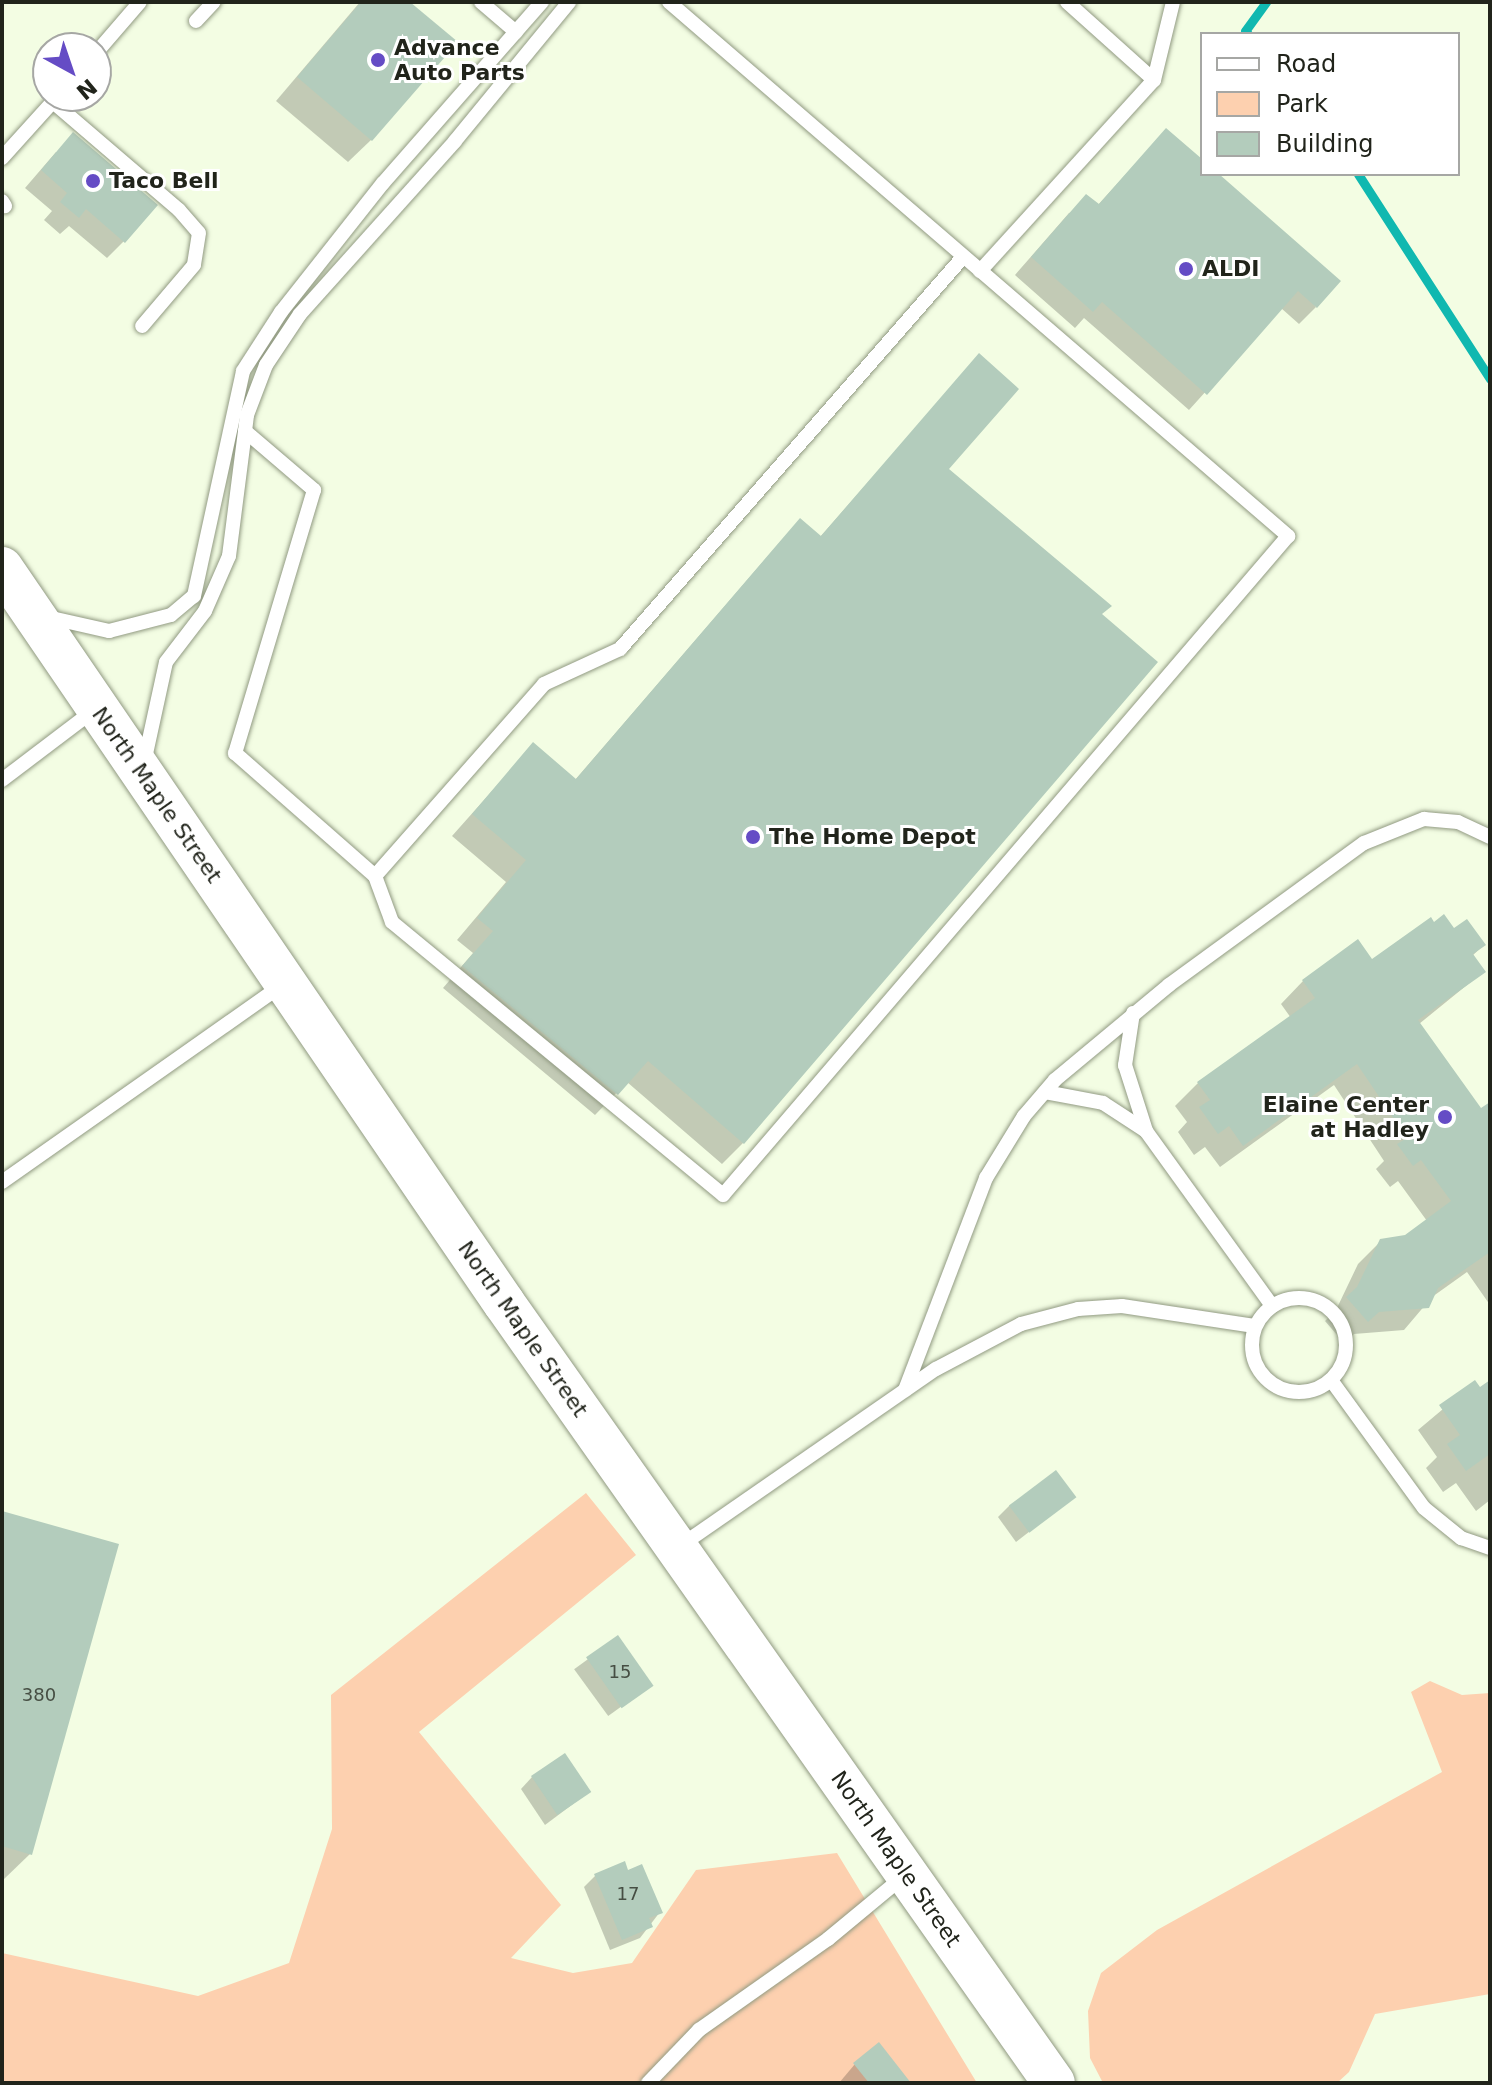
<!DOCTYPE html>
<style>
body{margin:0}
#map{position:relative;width:1492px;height:2085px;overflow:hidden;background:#f3fde3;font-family:"DejaVu Sans",sans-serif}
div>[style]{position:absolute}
.green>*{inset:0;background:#fdd0af}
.shadow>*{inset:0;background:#0003;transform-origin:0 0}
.stream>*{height:9px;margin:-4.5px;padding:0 4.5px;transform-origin:4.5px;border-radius:4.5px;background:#10b8b0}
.building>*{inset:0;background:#b3ccbc;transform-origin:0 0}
.roads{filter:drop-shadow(0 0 2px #919a82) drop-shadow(0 0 2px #919a82)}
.lane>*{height:14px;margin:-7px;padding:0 7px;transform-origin:7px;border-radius:7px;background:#fff}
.lane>.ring{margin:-7px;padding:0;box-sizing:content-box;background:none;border:14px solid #fff;border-radius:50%}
.secondary>*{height:42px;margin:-21px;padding:0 21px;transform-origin:21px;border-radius:21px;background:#fff}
.dots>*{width:22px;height:22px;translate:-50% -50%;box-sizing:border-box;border:4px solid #fff;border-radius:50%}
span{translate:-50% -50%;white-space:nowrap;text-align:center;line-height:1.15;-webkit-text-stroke:6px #fff;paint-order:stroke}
.number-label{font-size:18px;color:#464e43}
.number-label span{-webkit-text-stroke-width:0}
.poi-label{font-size:22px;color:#21241b;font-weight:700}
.left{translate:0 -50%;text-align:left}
.right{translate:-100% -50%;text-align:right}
.street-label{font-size:22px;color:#21241b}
.frame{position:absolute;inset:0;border:4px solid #21241b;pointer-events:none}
.legend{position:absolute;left:1200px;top:32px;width:260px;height:144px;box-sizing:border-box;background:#fff;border:2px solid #a6a7a4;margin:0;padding:10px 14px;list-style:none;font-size:24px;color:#21241b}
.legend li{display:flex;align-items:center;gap:16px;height:40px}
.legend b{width:40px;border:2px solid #a6a7a4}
.north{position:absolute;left:32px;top:32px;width:80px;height:80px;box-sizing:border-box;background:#fff;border:2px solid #a6a7a4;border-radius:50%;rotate:140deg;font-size:22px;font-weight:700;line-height:32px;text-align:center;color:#21241b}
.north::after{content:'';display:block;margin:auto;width:28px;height:36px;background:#654cc5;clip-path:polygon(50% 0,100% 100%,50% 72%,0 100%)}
</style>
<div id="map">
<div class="green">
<i style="clip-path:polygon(586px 1493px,636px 1555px,419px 1732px,561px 1905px,511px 1958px,573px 1973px,632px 1963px,696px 1870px,837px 1853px,977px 2083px,2px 2083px,2px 1953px,198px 1996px,289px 1963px,332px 1829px,331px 1695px)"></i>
<i style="clip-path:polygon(1430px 1681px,1462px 1695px,1490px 1693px,1490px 1994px,1375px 2014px,1349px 2072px,1337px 2083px,1103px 2083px,1090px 2058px,1088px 2011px,1101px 1973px,1157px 1930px,1442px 1772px,1411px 1692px)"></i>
</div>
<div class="shadow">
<i style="clip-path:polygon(360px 2px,407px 2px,371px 140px,348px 162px,276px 101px)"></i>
<i style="clip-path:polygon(1166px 130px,1202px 162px,1202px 174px,1216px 174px,1316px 307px,1299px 324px,1281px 308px,1189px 410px,1084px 318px,1075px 328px,1015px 275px,1069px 213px,1097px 206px)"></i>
<i style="clip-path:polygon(56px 152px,124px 241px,107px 258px,69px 226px,60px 234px,44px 220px,52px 211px,25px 188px)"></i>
<i style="clip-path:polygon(979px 356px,946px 469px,1100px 615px,743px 1143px,722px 1164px,627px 1082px,595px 1115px,443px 988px,473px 953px,457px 940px,506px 882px,452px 836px,533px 745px,575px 780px,780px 542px,801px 521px,820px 537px)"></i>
<i style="clip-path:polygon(1434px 924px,1484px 945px,1472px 956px,1483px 972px,1419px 1024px,1480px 1111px,1490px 1104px,1490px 1305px,1467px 1272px,1432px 1297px,1404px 1330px,1354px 1334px,1344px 1343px,1325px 1321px,1336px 1310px,1358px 1264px,1381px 1241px,1406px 1237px,1427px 1221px,1398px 1181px,1390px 1187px,1376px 1169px,1384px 1161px,1334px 1085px,1220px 1167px,1205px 1147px,1194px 1155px,1178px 1132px,1187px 1122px,1175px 1106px,1198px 1083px,1291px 1018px,1281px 1004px,1303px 981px,1372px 961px)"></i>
<i style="clip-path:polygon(1474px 1383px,1479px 1390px,1490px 1383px,1490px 1500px,1476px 1511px,1456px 1483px,1443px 1492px,1426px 1468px,1437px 1457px,1418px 1430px)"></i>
<i style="clip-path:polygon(1074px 1497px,1016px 1542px,998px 1517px,1009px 1506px)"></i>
<i style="clip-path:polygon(2px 1513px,30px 1854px,2px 1881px)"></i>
<i style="left:617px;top:1638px;width:58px;height:53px;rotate:54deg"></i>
<i style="clip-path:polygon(532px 1777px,589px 1792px,545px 1825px,521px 1789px)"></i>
<i style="clip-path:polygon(627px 1872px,660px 1912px,640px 1938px,610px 1950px,584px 1887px,595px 1876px)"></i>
<i style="clip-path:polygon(855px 2064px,909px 2083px,839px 2083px)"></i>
</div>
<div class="stream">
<i style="left:1248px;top:34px;width:4px;rotate:-135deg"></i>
<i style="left:1245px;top:31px;width:36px;rotate:-54deg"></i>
<i style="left:1358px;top:174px;width:244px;rotate:57.2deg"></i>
</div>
<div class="building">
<i style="clip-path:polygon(361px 2px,410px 2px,458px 42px,372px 141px,297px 77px)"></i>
<i style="clip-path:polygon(1166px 128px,1202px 159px,1202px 174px,1219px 174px,1341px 281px,1317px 308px,1298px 291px,1207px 395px,1102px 302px,1093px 312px,1031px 257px,1086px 194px,1099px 204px)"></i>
<i style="clip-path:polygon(73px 132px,158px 205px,125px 243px,86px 209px,79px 218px,60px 202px,67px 193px,41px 170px)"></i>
<i style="clip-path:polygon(979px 353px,1019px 389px,949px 469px,1112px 606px,1102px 614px,1158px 662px,744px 1144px,648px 1061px,618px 1095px,462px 966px,493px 931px,477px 918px,526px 860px,472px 814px,533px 742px,576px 779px,800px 518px,821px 536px)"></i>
<i style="clip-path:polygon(1444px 914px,1454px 928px,1467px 919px,1486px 945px,1473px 954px,1486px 972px,1418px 1020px,1481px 1108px,1490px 1102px,1490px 1252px,1438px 1288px,1429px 1308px,1379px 1312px,1368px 1322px,1346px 1297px,1357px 1287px,1380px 1239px,1405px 1235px,1451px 1201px,1421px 1160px,1413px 1166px,1397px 1144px,1407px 1138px,1357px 1064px,1243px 1146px,1229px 1126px,1218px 1134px,1199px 1107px,1210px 1100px,1197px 1082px,1315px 998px,1302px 980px,1358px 939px,1372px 959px,1431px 917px,1434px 922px)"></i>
<i style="clip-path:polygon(1475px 1380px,1480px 1387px,1490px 1380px,1490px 1454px,1466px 1471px,1447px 1444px,1460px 1435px,1439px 1405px)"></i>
<i style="left:1056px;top:1470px;width:34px;height:59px;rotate:53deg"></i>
<i style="clip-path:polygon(2px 1511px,119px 1544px,32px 1855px,2px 1846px)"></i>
<i style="left:618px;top:1635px;width:62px;height:39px;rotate:55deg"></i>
<i style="left:565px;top:1753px;width:47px;height:41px;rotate:56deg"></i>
<i style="clip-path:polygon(625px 1861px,628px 1870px,642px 1864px,663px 1913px,649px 1918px,653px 1927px,622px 1940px,594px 1874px)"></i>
<i style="clip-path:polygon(879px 2042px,911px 2083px,869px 2083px,853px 2063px)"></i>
</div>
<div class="roads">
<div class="lane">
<i style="left:481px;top:2px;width:46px;rotate:40.6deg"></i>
<i style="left:669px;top:2px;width:818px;rotate:40.78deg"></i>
<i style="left:1288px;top:536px;width:868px;rotate:130.61deg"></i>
<i style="left:723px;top:1195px;width:429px;rotate:-140.5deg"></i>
<i style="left:392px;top:922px;width:49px;rotate:-110.3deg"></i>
<i style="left:375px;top:876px;width:256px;rotate:-48.6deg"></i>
<i style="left:544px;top:684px;width:84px;rotate:-24.7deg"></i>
<i style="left:620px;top:649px;width:521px;rotate:-48.81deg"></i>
<i style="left:1067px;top:2px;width:117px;rotate:41.9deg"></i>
<i style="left:1154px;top:80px;width:80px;rotate:-76.3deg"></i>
<i style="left:196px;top:21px;width:26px;rotate:-47deg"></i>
<i style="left:96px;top:53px;width:67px;rotate:-49.2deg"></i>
<i style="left:53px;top:102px;width:166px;rotate:40.6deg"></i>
<i style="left:179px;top:210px;width:30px;rotate:49deg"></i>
<i style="left:199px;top:233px;width:32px;rotate:99deg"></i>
<i style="left:194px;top:265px;width:80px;rotate:130.4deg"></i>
<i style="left:2px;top:158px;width:84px;rotate:-47.9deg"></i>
<i style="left:2px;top:201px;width:6px;rotate:59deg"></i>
<i style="left:980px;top:271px;width:258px;rotate:-47.7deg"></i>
<i style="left:245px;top:431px;width:91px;rotate:40.5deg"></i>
<i style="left:314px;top:490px;width:275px;rotate:106.7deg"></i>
<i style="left:235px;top:753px;width:186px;rotate:41.3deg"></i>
<i style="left:47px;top:617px;width:64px;rotate:12.7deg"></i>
<i style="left:109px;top:631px;width:64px;rotate:-14.5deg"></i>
<i style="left:171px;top:615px;width:30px;rotate:-40deg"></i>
<i style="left:194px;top:596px;width:230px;rotate:-77.7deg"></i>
<i style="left:243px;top:371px;width:70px;rotate:-57.2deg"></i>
<i style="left:281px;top:312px;width:164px;rotate:-51.7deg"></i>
<i style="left:383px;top:183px;width:241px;rotate:-48.7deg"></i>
<i style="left:144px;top:763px;width:103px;rotate:-77.7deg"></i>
<i style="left:166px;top:662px;width:64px;rotate:-52.6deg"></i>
<i style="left:205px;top:611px;width:60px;rotate:-66.4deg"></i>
<i style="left:229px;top:556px;width:142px;rotate:-82.7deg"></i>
<i style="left:247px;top:415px;width:53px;rotate:-69.2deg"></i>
<i style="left:266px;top:365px;width:61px;rotate:-56.3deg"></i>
<i style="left:300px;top:314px;width:232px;rotate:-48.1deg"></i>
<i style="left:455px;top:141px;width:180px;rotate:-50.6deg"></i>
<i style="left:2px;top:780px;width:114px;rotate:-37.2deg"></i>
<i style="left:1133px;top:1013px;width:53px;rotate:98.7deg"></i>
<i style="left:1125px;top:1065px;width:69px;rotate:72.3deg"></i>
<i style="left:1146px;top:1131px;width:216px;rotate:54.2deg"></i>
<i style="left:1045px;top:1092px;width:59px;rotate:10.7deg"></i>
<i style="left:1103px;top:1103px;width:51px;rotate:33.1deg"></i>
<i style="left:2px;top:1182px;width:342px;rotate:-35.1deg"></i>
<i class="ring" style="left:1252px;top:1298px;width:80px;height:80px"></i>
<i style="left:1331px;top:1380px;width:158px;rotate:54deg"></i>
<i style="left:1424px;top:1508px;width:48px;rotate:39deg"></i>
<i style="left:1461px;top:1538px;width:31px;rotate:19deg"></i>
<i style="left:905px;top:1390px;width:227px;rotate:-69.1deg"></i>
<i style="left:986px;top:1178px;width:73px;rotate:-58.5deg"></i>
<i style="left:1024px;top:1116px;width:48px;rotate:-49.3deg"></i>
<i style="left:1055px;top:1080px;width:148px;rotate:-39.8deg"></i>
<i style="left:1169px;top:985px;width:241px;rotate:-36.1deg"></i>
<i style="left:1364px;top:843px;width:65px;rotate:-21.8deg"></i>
<i style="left:1424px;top:819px;width:34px;rotate:5deg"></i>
<i style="left:1458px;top:822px;width:35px;rotate:25deg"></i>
<i style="left:680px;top:1546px;width:311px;rotate:-34.7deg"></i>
<i style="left:936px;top:1369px;width:96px;rotate:-27.9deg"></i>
<i style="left:1021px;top:1324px;width:59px;rotate:-14.7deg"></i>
<i style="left:1078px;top:1309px;width:44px;rotate:-3.9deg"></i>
<i style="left:1122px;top:1306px;width:134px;rotate:8.6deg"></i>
<i style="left:648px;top:2083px;width:74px;rotate:-46.1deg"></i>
<i style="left:699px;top:2030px;width:158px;rotate:-35.2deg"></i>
<i style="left:828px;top:1939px;width:97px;rotate:-39.6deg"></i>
</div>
<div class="secondary">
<i style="left:2px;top:568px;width:890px;rotate:55.67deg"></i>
<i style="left:504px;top:1303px;width:954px;rotate:54.81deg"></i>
</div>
</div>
<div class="dots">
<i style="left:378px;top:60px;background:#654cc5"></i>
<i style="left:93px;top:181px;background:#654cc5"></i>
<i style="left:1186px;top:269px;background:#654cc5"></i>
<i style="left:753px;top:837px;background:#654cc5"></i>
<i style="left:1445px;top:1117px;background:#654cc5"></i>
</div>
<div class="number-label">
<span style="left:620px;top:1672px">15</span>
<span style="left:39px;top:1695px">380</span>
<span style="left:628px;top:1894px">17</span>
</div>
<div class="poi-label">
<span class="left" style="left:394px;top:60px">Advance<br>Auto Parts</span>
<span class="left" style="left:109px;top:181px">Taco Bell</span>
<span class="left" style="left:1202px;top:269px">ALDI</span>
<span class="left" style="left:769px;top:837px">The Home Depot</span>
<span class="right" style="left:1429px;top:1117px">Elaine Center<br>at Hadley</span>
</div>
<div class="street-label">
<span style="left:157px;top:795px;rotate:55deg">North Maple Street</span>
<span style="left:523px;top:1329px;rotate:55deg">North Maple Street</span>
<span style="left:896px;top:1859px;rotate:55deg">North Maple Street</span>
</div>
<div class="frame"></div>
<ul class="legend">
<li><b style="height:10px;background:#fff"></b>Road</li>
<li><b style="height:22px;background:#fdd0af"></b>Park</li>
<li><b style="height:22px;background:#b3ccbc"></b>Building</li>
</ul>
<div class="north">N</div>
</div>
